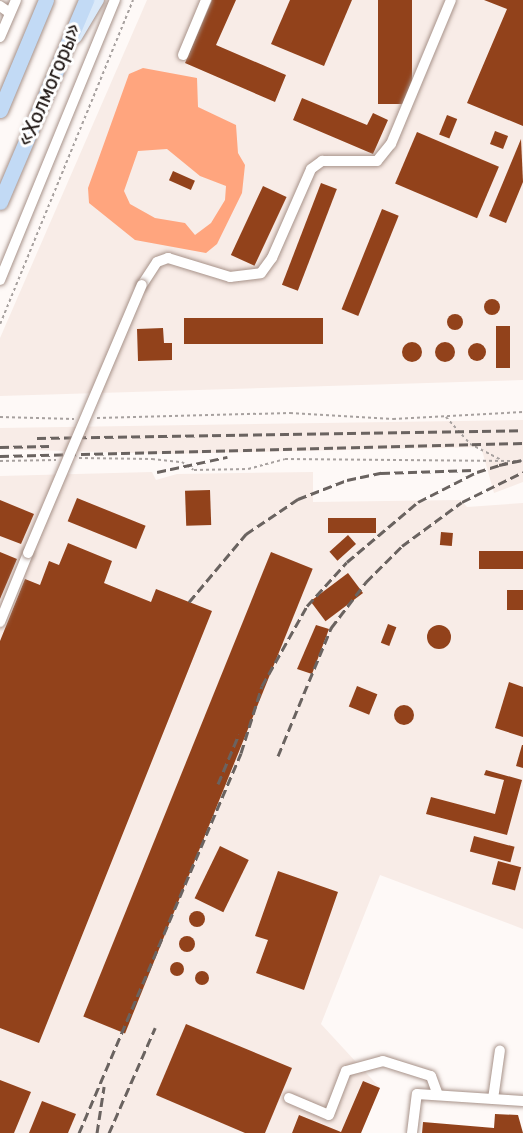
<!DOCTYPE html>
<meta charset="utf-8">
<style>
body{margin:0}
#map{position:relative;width:523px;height:1133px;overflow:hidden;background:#fef9f7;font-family:Rubik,sans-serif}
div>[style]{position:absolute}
.built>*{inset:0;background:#f8ece7}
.forest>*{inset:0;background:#ffa57e}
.building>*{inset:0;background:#92421b;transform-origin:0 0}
.round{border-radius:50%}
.path>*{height:1.5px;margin-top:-0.75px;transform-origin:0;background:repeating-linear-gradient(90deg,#a7a19f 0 3px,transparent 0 6px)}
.roads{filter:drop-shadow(0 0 2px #a79289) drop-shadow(0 0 2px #a79289)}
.minor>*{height:10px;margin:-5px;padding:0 5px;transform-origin:5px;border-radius:5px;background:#fff}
.major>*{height:12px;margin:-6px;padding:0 6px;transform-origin:6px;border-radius:6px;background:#dae9f9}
.highway>*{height:15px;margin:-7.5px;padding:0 7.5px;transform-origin:7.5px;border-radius:7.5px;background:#c2daf5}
.rail>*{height:3px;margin-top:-1.5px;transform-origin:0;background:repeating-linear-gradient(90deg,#6a6360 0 9px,transparent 0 13.5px)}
.bridges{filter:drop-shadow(0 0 2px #a79289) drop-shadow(0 0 2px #a79289)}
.minor-bridge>*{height:10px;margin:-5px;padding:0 5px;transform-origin:5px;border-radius:5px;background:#fff}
span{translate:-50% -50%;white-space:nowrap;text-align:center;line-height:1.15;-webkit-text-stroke:6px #fff;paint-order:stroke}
.street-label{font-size:20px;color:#1b1310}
</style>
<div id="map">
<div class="built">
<i style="clip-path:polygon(147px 0,523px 0,523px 380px,0 396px,0 338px)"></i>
<i style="clip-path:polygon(523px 420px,523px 482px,494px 493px,481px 447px,168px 454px,0 449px,0 428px)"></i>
<i style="clip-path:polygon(152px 472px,156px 480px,177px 474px,313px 472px,313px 502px,461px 500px,467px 507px,523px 503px,523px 929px,380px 875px,321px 1024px,380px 1088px,361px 1133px,0 1133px,0 476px)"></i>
</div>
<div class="forest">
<i style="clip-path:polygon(evenodd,143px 68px,197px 78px,198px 107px,236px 125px,238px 153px,245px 165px,242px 193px,217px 244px,206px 253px,135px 240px,89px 203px,88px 188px,129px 74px,143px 68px,167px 149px,200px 176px,226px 186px,225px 200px,211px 223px,195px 235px,185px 223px,155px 218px,130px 204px,124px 191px,138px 151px,167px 149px)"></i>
</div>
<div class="building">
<i style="clip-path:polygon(212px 0,236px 0,216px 45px,286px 75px,275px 102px,185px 63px)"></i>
<i style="clip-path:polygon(290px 0,352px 0,324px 66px,271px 44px)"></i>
<i style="left:378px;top:0;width:34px;height:104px"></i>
<i style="clip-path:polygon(484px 0,523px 0,523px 126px,467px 103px,507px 9px)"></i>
<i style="clip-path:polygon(302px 98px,367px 125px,373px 113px,388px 120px,373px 154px,293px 120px)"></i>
<i style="left:447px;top:115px;width:11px;height:21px;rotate:22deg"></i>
<i style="left:495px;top:131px;width:14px;height:14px;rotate:21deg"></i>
<i style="left:417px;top:132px;width:89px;height:56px;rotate:23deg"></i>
<i style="clip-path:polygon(521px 139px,523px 182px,506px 223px,489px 216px)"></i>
<i style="left:173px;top:171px;width:24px;height:10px;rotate:24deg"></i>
<i style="left:321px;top:183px;width:17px;height:109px;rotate:21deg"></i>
<i style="left:263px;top:186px;width:26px;height:76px;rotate:25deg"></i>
<i style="left:382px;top:209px;width:18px;height:108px;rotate:22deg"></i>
<i class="round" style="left:484px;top:299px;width:16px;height:16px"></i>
<i class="round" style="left:447px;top:314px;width:16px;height:16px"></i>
<i style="left:323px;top:318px;width:26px;height:139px;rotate:90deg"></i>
<i style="left:496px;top:326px;width:14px;height:42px"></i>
<i style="clip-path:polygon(163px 328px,164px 343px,172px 343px,172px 360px,138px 361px,137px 329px)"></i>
<i class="round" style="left:435px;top:342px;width:20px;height:20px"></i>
<i class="round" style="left:402px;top:342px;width:20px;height:20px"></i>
<i class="round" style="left:468px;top:343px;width:18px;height:18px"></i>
<i style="left:210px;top:490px;width:35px;height:25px;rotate:88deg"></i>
<i style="left:77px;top:498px;width:74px;height:25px;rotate:22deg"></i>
<i style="clip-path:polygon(0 500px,34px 514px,21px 544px,0 536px)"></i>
<i style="left:328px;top:518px;width:48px;height:15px"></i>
<i style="left:441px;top:532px;width:12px;height:13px;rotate:5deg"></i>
<i style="left:348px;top:535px;width:12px;height:25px;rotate:48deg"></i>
<i style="clip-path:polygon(68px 543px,112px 561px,104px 583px,151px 602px,156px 589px,212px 611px,39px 1043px,0 1028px,0 641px,25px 579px,40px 585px,49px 561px,59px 565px)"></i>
<i style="left:523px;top:551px;width:18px;height:44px;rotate:90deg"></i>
<i style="clip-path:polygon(0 552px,17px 559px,0 599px)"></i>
<i style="left:271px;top:552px;width:45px;height:501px;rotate:22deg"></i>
<i style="left:348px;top:573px;width:25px;height:47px;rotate:53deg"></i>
<i style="left:507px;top:590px;width:16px;height:20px"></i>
<i style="left:388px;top:624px;width:9px;height:20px;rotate:21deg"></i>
<i style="clip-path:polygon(316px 625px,329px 629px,312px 674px,297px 669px)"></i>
<i class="round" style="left:427px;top:625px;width:24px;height:24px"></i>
<i style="clip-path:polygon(509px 682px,523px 687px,523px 737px,495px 728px)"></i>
<i style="left:357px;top:686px;width:22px;height:22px;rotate:22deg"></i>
<i class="round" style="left:394px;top:705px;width:20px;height:20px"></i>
<i style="clip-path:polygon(522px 745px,523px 745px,523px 768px,516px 766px)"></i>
<i style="clip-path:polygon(486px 770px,522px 780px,507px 835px,426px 814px,431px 797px,495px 814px,504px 780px,484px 775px)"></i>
<i style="left:474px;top:836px;width:42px;height:16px;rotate:15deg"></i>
<i style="left:220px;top:846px;width:32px;height:58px;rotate:26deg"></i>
<i style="left:498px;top:861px;width:24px;height:24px;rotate:15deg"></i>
<i style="clip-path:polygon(278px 871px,338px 892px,304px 990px,256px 973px,268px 940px,255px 936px)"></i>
<i class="round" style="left:189px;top:911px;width:16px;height:16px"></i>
<i class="round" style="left:179px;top:936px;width:16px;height:16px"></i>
<i class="round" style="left:170px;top:962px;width:14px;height:14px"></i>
<i class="round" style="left:195px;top:971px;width:14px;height:14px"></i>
<i style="clip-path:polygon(186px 1024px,292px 1068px,265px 1133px,245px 1133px,156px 1095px)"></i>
<i style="clip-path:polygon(0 1080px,31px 1092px,14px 1133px,0 1133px)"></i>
<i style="clip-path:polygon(363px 1081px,380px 1088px,361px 1133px,292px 1133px,299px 1115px,341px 1132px)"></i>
<i style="clip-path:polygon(42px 1101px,76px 1114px,68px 1133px,29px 1133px)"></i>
<i style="clip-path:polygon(495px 1114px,518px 1115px,523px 1133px,422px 1133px,423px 1122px,494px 1128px)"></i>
</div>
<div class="path">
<i style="left:0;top:324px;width:350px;rotate:-67.7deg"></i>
<i style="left:0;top:417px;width:74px;rotate:1.5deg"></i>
<i style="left:446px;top:417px;width:36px;rotate:48deg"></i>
<i style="left:470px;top:444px;width:34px;rotate:27deg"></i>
<i style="left:97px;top:418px;width:193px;rotate:-1.5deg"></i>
<i style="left:290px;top:413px;width:103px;rotate:3.3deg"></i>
<i style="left:393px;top:419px;width:130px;rotate:-3.1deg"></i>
<i style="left:79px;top:458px;width:73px;rotate:0.8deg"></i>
<i style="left:152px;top:459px;width:30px;rotate:6deg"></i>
<i style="left:182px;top:462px;width:14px;rotate:34deg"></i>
<i style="left:194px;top:470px;width:54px;rotate:-1.1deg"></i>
<i style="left:248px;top:469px;width:38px;rotate:-15deg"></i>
<i style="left:285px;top:459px;width:238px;rotate:0.5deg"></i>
<i style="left:0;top:461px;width:56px;rotate:-1deg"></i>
</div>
<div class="roads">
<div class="minor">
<i style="left:0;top:6px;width:12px;rotate:35deg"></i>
<i style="left:0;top:37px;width:40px;rotate:-66.6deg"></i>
<i style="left:183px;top:55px;width:60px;rotate:-67.3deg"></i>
<i style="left:0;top:280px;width:303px;rotate:-67.7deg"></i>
<i style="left:142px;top:285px;width:27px;rotate:-57deg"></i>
<i style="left:157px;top:262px;width:12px;rotate:-20deg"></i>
<i style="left:168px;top:258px;width:65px;rotate:17deg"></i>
<i style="left:230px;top:277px;width:31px;rotate:-7deg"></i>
<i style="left:261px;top:273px;width:19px;rotate:-54deg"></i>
<i style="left:272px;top:258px;width:97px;rotate:-66.3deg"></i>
<i style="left:311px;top:169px;width:14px;rotate:-36deg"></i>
<i style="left:322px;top:161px;width:55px"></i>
<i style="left:377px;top:161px;width:22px;rotate:-51deg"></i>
<i style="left:391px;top:144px;width:156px;rotate:-67.4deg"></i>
<i style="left:0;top:622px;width:74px;rotate:-67.9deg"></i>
<i style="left:289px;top:1098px;width:43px;rotate:23deg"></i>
<i style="left:329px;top:1115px;width:47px;rotate:-68.9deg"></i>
<i style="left:346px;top:1071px;width:38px;rotate:-15deg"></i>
<i style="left:383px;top:1061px;width:50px;rotate:17.4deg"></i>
<i style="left:431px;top:1076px;width:20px;rotate:70deg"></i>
<i style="left:493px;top:1099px;width:49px;rotate:-81.9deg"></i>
<i style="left:412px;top:1133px;width:39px;rotate:-83deg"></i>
<i style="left:417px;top:1094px;width:106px;rotate:3.8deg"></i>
</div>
<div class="major">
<i style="left:76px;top:37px;width:43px;rotate:-59.3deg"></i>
</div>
<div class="highway">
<i style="left:0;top:110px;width:119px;rotate:-67.3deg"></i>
<i style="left:0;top:202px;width:220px;rotate:-66.9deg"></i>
</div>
</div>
<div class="rail">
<i style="left:37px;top:438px;width:486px;rotate:-0.9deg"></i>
<i style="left:0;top:447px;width:49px;rotate:-1.2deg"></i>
<i style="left:0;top:456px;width:523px;rotate:-1.42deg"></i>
<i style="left:499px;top:465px;width:25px;rotate:-12deg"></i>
<i style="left:157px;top:472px;width:72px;rotate:-12.1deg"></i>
<i style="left:189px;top:602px;width:89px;rotate:-50deg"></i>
<i style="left:246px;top:534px;width:63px;rotate:-33.9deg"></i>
<i style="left:298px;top:499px;width:53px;rotate:-21.2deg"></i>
<i style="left:347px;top:480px;width:35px;rotate:-12deg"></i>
<i style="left:381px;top:473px;width:92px;rotate:-1.9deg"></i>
<i style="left:278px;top:756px;width:139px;rotate:-67.5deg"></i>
<i style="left:331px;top:628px;width:58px;rotate:-52.7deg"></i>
<i style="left:366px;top:582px;width:51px;rotate:-45deg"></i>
<i style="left:402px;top:546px;width:74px;rotate:-36.3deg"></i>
<i style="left:462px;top:502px;width:68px;rotate:-26.2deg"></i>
<i style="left:218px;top:784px;width:54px;rotate:-67.2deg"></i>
<i style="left:79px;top:1133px;width:413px;rotate:-66.9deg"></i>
<i style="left:241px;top:753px;width:70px;rotate:-72.6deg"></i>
<i style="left:262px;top:686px;width:92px;rotate:-60.6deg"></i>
<i style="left:307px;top:606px;width:59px;rotate:-47.7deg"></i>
<i style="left:347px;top:562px;width:93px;rotate:-40.2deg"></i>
<i style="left:418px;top:502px;width:66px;rotate:-27deg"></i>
<i style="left:477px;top:472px;width:31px;rotate:-17deg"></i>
<i style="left:97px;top:1133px;width:47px;rotate:-81.3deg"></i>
<i style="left:109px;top:1133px;width:115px;rotate:-66.3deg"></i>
</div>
<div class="bridges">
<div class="minor-bridge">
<i style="left:28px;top:553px;width:291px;rotate:-67deg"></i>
</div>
</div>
<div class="street-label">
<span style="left:50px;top:85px;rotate:-67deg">«Холмогоры»</span>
</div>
</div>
